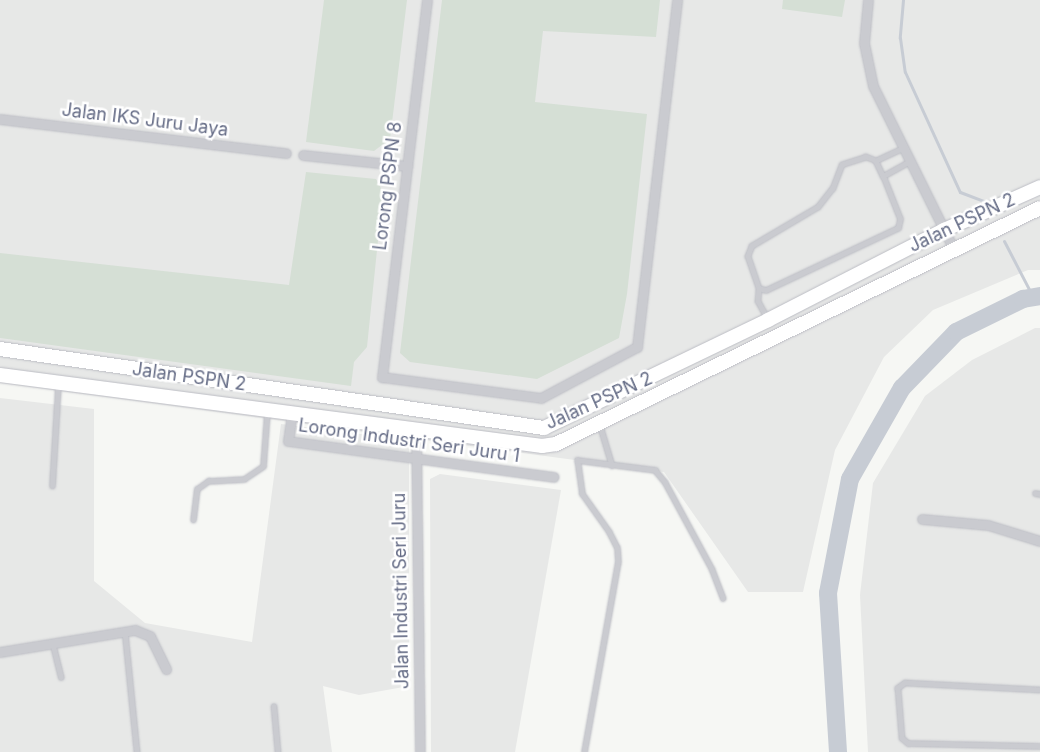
<!DOCTYPE html>
<style>
body{margin:0}
#map{position:relative;width:1040px;height:752px;overflow:hidden;background:#f6f7f4;font-family:Inter,sans-serif}
div>[style]{position:absolute}
.built>*{inset:0;background:#e7e8e7}
.green>*{inset:0;background:#d5dfd5}
.stream>*{height:3px;margin:-1.5px;padding:0 1.5px;transform-origin:1.5px;border-radius:1.5px;background:#c7ccd4}
.river>*{height:18px;margin:-9px;padding:0 9px;transform-origin:9px;border-radius:9px;background:#c7ccd4}
.roads{filter:drop-shadow(0 0 1px #bcbdc4) drop-shadow(0 0 1px #bcbdc4)}
.lane>*{height:4.5px;margin:-2.25px;padding:0 2.25px;transform-origin:2.25px;border-radius:2.25px;background:#cacbd0}
.street>*{height:9px;margin:-4.5px;padding:0 4.5px;transform-origin:4.5px;border-radius:4.5px;background:#cacbd0}
.secondary>*{height:14px;margin:-7px;padding:0 7px;transform-origin:7px;border-radius:7px;background:#fff}
span{translate:-50% -50%;white-space:nowrap;text-align:center;line-height:1.15;-webkit-text-stroke:5px #fff;paint-order:stroke}
.street-label{font-size:18px;color:#656c86}
</style>
<div id="map">
<div class="built">
<i style="clip-path:polygon(0 0,1040px 0,1040px 270px,1028px 270px,933px 310px,884px 357px,835px 450px,803px 592px,748px 592px,664px 472px,0 383px)"></i>
<i style="clip-path:polygon(1035px 328px,1040px 328px,1040px 752px,868px 752px,860px 595px,873px 483px,925px 396px,972px 360px)"></i>
<i style="clip-path:polygon(0 398px,94px 409px,94px 581px,145px 623px,252px 642px,281px 424px,409px 440px,409px 686px,359px 695px,323px 686px,332px 752px,0 752px)"></i>
<i style="clip-path:polygon(440px 474px,561px 490px,515px 752px,431px 752px,430px 479px)"></i>
</div>
<div class="green">
<i style="clip-path:polygon(324px 0,407px 0,390px 139px,374px 151px,306px 142px)"></i>
<i style="clip-path:polygon(442px 0,660px 0,656px 37px,543px 31px,535px 102px,647px 114px,627px 294px,619px 338px,537px 379px,410px 362px,400px 353px)"></i>
<i style="clip-path:polygon(783px 0,845px 0,842px 17px,782px 9px)"></i>
<i style="clip-path:polygon(306px 172px,376px 179px,383px 192px,367px 347px,354px 362px,351px 386px,0 338px,0 253px,289px 285px)"></i>
</div>
<div class="stream">
<i style="left:903px;top:0;width:38px;rotate:95deg"></i>
<i style="left:900px;top:38px;width:34px;rotate:82deg"></i>
<i style="left:905px;top:72px;width:132px;rotate:65.4deg"></i>
<i style="left:960px;top:192px;width:25px;rotate:21deg"></i>
<i style="left:1004px;top:241px;width:63px;rotate:62.6deg"></i>
</div>
<div class="river">
<i style="left:838px;top:752px;width:159px;rotate:-93.6deg"></i>
<i style="left:828px;top:593px;width:116px;rotate:-79.1deg"></i>
<i style="left:850px;top:479px;width:105px;rotate:-60.3deg"></i>
<i style="left:902px;top:388px;width:78px;rotate:-46deg"></i>
<i style="left:956px;top:332px;width:75px;rotate:-26.2deg"></i>
<i style="left:1023px;top:299px;width:17px;rotate:-10deg"></i>
</div>
<div class="roads">
<div class="lane">
<i style="left:904px;top:148px;width:31px;rotate:155deg"></i>
<i style="left:876px;top:161px;width:11px;rotate:-158deg"></i>
<i style="left:866px;top:157px;width:25px;rotate:162deg"></i>
<i style="left:842px;top:165px;width:25px;rotate:111deg"></i>
<i style="left:833px;top:188px;width:24px;rotate:128deg"></i>
<i style="left:818px;top:207px;width:77px;rotate:149.4deg"></i>
<i style="left:752px;top:246px;width:11px;rotate:112deg"></i>
<i style="left:748px;top:256px;width:34px;rotate:71deg"></i>
<i style="left:759px;top:288px;width:7px;rotate:16deg"></i>
<i style="left:766px;top:290px;width:146px;rotate:-25.2deg"></i>
<i style="left:898px;top:228px;width:9px;rotate:-77deg"></i>
<i style="left:900px;top:219px;width:46px;rotate:-111.6deg"></i>
<i style="left:883px;top:176px;width:31px;rotate:-29deg"></i>
<i style="left:876px;top:161px;width:17px;rotate:65deg"></i>
<i style="left:759px;top:288px;width:13px;rotate:94deg"></i>
<i style="left:758px;top:301px;width:21px;rotate:61deg"></i>
<i style="left:600px;top:425px;width:42px;rotate:73.3deg"></i>
<i style="left:52px;top:486px;width:100px;rotate:-86.6deg"></i>
<i style="left:1035px;top:493px;width:5px;rotate:11deg"></i>
<i style="left:193px;top:520px;width:31px;rotate:-83deg"></i>
<i style="left:197px;top:489px;width:14px;rotate:-36deg"></i>
<i style="left:208px;top:481px;width:36px;rotate:-3deg"></i>
<i style="left:244px;top:479px;width:23px;rotate:-34deg"></i>
<i style="left:263px;top:466px;width:55px;rotate:-85.8deg"></i>
<i style="left:125px;top:631px;width:122px;rotate:84.3deg"></i>
<i style="left:53px;top:644px;width:34px;rotate:76deg"></i>
<i style="left:1040px;top:690px;width:135px;rotate:-177deg"></i>
<i style="left:905px;top:683px;width:9px;rotate:144deg"></i>
<i style="left:898px;top:688px;width:50px;rotate:85.4deg"></i>
<i style="left:902px;top:738px;width:8px;rotate:40deg"></i>
<i style="left:908px;top:743px;width:132px;rotate:1.3deg"></i>
<i style="left:274px;top:706px;width:46px;rotate:85deg"></i>
<i style="left:584px;top:752px;width:193px;rotate:-79.9deg"></i>
<i style="left:618px;top:562px;width:14px;rotate:-94deg"></i>
<i style="left:617px;top:548px;width:18px;rotate:-117deg"></i>
<i style="left:609px;top:532px;width:47px;rotate:-125.4deg"></i>
<i style="left:582px;top:494px;width:34px;rotate:-98deg"></i>
<i style="left:577px;top:460px;width:79px;rotate:7.3deg"></i>
<i style="left:655px;top:470px;width:16px;rotate:50deg"></i>
<i style="left:665px;top:482px;width:99px;rotate:61.6deg"></i>
<i style="left:712px;top:569px;width:31px;rotate:69deg"></i>
</div>
<div class="street">
<i style="left:427px;top:0;width:380px;rotate:96.8deg"></i>
<i style="left:382px;top:377px;width:160px;rotate:7.5deg"></i>
<i style="left:541px;top:398px;width:109px;rotate:-28deg"></i>
<i style="left:637px;top:347px;width:349px;rotate:-83.4deg"></i>
<i style="left:868px;top:0;width:43px;rotate:95.3deg"></i>
<i style="left:864px;top:43px;width:44px;rotate:78.2deg"></i>
<i style="left:873px;top:86px;width:183px;rotate:63.7deg"></i>
<i style="left:0;top:119px;width:288px;rotate:6.8deg"></i>
<i style="left:303px;top:155px;width:105px;rotate:6deg"></i>
<i style="left:292px;top:413px;width:28px;rotate:98deg"></i>
<i style="left:288px;top:441px;width:268px;rotate:7.7deg"></i>
<i style="left:416px;top:430px;width:322px;rotate:89.3deg"></i>
<i style="left:922px;top:519px;width:66px;rotate:5.2deg"></i>
<i style="left:988px;top:525px;width:54px;rotate:17.1deg"></i>
<i style="left:0;top:652px;width:137px;rotate:-9.3deg"></i>
<i style="left:135px;top:630px;width:16px;rotate:22deg"></i>
<i style="left:150px;top:636px;width:37px;rotate:64deg"></i>
</div>
<div class="secondary">
<i style="left:0;top:349px;width:550px;rotate:8.26deg"></i>
<i style="left:544px;top:428px;width:249px;rotate:-25.7deg"></i>
<i style="left:768px;top:320px;width:198px;rotate:-27.1deg"></i>
<i style="left:944px;top:230px;width:105px;rotate:-24.1deg"></i>
<i style="left:0;top:375px;width:547px;rotate:7.46deg"></i>
<i style="left:542px;top:446px;width:14px;rotate:-8deg"></i>
<i style="left:556px;top:444px;width:538px;rotate:-25.99deg"></i>
</div>
</div>
<div class="street-label">
<span style="left:145px;top:120px;rotate:7deg">Jalan IKS Juru Jaya</span>
<span style="left:388px;top:186px;rotate:-83deg">Lorong PSPN 8</span>
<span style="left:962px;top:223px;rotate:-25deg">Jalan PSPN 2</span>
<span style="left:189px;top:377px;rotate:8deg">Jalan PSPN 2</span>
<span style="left:599px;top:401px;rotate:-24deg">Jalan PSPN 2</span>
<span style="left:409px;top:441px;rotate:8deg">Lorong Industri Seri Juru 1</span>
<span style="left:401px;top:591px;rotate:-91deg">Jalan Industri Seri Juru</span>
</div>
</div>
